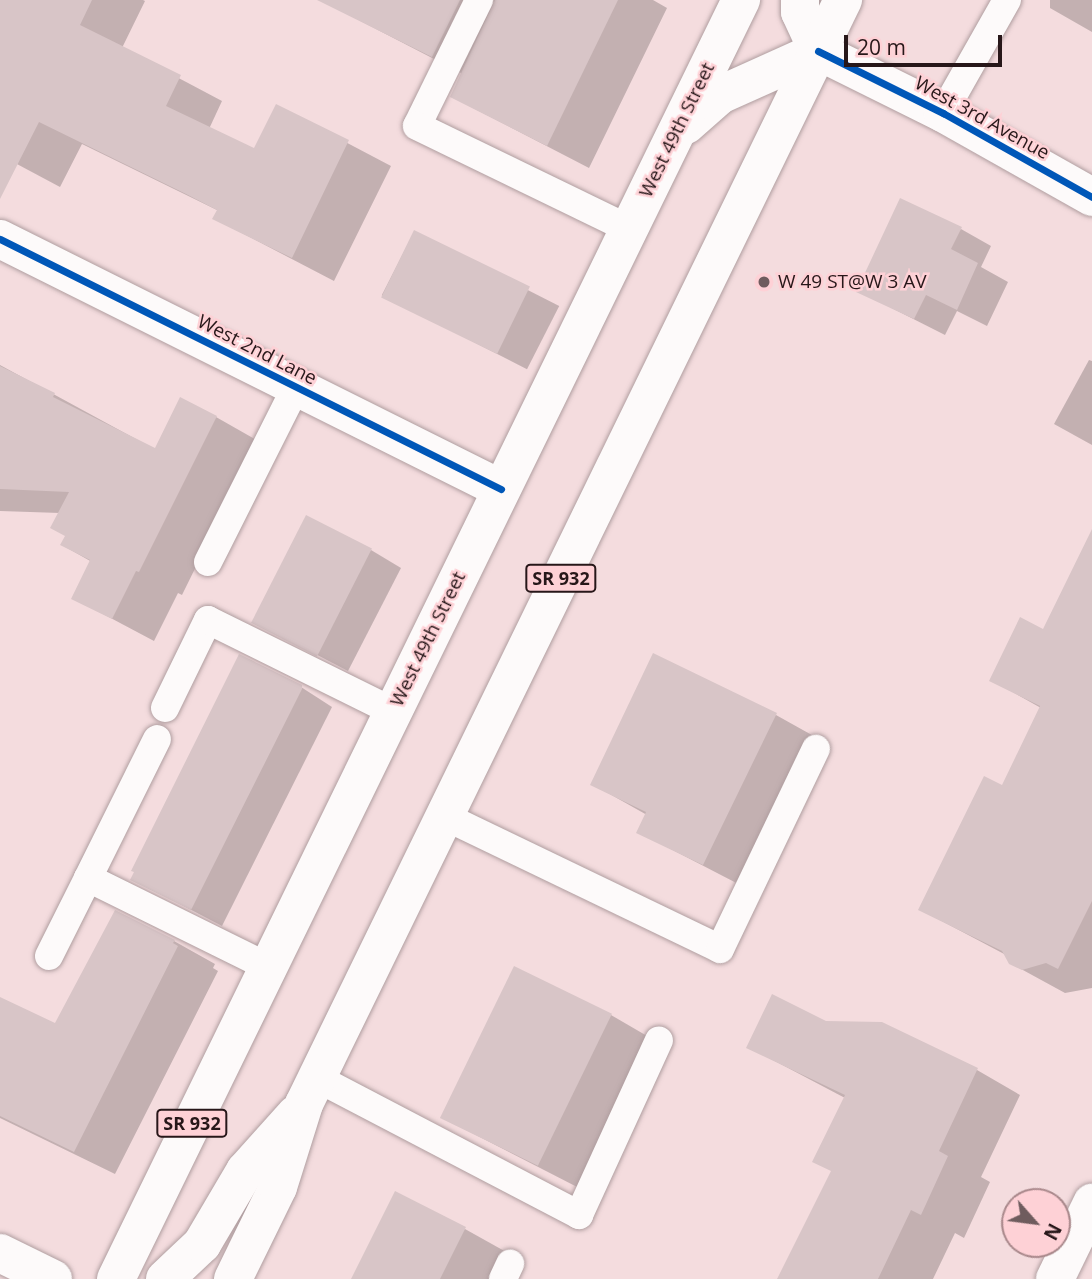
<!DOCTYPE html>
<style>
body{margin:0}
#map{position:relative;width:1092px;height:1279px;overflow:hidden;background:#f4dcde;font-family:"Open Sans",sans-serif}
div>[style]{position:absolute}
.shadow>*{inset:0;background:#0003;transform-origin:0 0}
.building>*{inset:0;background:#d8c5c7;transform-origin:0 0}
.roads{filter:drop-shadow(0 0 2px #b09ea0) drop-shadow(0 0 2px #b09ea0)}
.lane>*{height:28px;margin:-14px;padding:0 14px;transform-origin:14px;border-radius:14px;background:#fdfafa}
.street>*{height:38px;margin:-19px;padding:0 19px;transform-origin:19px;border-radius:19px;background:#fdfafa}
.primary>*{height:38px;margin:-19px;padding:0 19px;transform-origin:19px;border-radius:19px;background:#fdfafa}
.cycleway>*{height:7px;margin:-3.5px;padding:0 3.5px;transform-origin:3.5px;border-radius:3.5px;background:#0057b8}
.dots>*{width:19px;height:19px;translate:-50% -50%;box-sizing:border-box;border:4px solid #fed1d6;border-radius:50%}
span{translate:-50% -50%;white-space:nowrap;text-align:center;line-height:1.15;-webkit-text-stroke:5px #fed1d6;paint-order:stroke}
.shield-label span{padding:2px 5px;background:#fed1d6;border:2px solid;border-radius:5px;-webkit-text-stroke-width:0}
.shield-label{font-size:18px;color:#271719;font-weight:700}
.street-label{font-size:19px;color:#271719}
.poi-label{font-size:19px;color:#271719}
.left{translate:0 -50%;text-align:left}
.north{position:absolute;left:1001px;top:1188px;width:70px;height:70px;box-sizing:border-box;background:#fed1d6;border:2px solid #a8878a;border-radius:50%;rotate:118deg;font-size:19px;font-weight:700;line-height:28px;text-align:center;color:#271719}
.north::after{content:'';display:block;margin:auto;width:24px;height:32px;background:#6f5c5e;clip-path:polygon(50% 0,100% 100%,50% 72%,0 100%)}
.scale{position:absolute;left:844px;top:35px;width:158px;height:32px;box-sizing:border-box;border:4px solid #271719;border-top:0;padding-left:9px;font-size:21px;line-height:24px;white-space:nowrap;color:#271719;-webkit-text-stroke:5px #fed1d6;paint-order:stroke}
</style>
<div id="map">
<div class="shadow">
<i style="clip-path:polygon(0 0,143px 0,145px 1px,122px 48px,222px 101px,209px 129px,255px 151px,277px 106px,391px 166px,334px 281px,215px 219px,219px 211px,82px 144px,60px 187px,0 155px)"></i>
<i style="clip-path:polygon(320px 0,653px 0,667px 8px,589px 168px,452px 97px,463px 74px)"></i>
<i style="clip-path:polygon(1050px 0,1092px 0,1092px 32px,1050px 8px)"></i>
<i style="clip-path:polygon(961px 229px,991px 246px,981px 267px,1008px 282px,987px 326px,957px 311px,945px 335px,858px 291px)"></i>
<i style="left:414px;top:232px;width:163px;height:71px;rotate:27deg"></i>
<i style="clip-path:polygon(1089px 360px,1092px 361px,1092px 445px,1054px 424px)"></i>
<i style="clip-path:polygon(0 365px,156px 450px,216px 417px,258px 441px,182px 595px,178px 593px,154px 641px,73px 598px,92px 562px,62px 545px,67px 536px,60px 513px,0 511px)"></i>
<i style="clip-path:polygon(371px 550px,401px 568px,348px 671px,254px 622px)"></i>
<i style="clip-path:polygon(1092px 562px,1092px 988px,1065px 993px,1010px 963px,1006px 955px,921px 910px,1003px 787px,1041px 708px,991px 680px,1044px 631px)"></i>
<i style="clip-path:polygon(301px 687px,332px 707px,222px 926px,132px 879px)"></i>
<i style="clip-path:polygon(776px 715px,819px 739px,746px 888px,638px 832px,647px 815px,592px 784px)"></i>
<i style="clip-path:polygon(115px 912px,174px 941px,215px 964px,213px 968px,218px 971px,115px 1174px,0 1118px,0 998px,56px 1026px)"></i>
<i style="clip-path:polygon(611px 1015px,654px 1040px,581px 1189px,443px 1118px)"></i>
<i style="clip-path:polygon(826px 1022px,881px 1024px,977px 1070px,1020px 1095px,981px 1177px,990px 1182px,964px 1238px,955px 1233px,933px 1279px,779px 1279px,833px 1172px,845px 1098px,748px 1047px)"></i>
<i style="clip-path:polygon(465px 1229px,508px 1253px,495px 1279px,353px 1279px)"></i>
</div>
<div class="building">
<i style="clip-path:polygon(0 0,92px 0,80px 25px,181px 75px,166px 106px,254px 148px,276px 104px,349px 140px,292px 258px,212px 219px,217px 210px,186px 194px,39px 122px,0 199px)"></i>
<i style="clip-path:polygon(317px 0,460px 0,432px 57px)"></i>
<i style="clip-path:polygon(495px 0,618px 0,547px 146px,450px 97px)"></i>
<i style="clip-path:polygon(900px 198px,962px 227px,951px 249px,978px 263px,957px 310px,926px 295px,914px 319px,856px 292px)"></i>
<i style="left:414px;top:230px;width:129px;height:75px;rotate:26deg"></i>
<i style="clip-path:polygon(0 366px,55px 393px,53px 397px,155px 448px,180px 397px,217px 416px,139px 572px,136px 571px,112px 619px,71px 599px,90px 560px,60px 545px,65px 536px,50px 528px,69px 492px,0 489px)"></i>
<i style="left:306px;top:515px;width:74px;height:121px;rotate:27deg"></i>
<i style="clip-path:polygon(1092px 529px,1092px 901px,1058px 969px,1046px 963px,1022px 970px,1009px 964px,1002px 951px,918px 910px,984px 776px,1002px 785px,1040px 706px,989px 681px,1020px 617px,1043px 629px)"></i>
<i style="clip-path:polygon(653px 653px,777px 713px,703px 865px,636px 833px,646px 812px,590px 785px)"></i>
<i style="clip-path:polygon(239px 654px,302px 685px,302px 689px,191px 910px,130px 880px,134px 872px,131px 871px)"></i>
<i style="clip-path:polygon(115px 910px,175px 940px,173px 943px,178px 946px,74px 1152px,0 1116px,0 997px,55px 1023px)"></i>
<i style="left:514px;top:966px;width:109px;height:169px;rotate:26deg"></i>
<i style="clip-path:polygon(772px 994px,826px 1021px,882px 1022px,978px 1068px,939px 1151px,948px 1156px,921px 1215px,911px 1210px,878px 1279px,777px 1279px,831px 1171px,812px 1162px,845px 1095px,746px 1048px)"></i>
<i style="clip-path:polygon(395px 1191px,466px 1227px,440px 1279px,351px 1279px)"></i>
</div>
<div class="roads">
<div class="lane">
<i style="left:479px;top:0;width:140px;rotate:116.2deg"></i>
<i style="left:417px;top:126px;width:236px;rotate:25.9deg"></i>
<i style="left:943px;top:113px;width:130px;rotate:-60.5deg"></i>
<i style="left:208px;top:562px;width:196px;rotate:-63.3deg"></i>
<i style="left:165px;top:708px;width:98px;rotate:-64deg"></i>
<i style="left:208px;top:620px;width:205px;rotate:26.3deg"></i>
<i style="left:446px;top:817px;width:304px;rotate:25.7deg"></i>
<i style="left:720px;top:949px;width:222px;rotate:-64.4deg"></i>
<i style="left:88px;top:878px;width:155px;rotate:-63.6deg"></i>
<i style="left:49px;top:956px;width:87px;rotate:-63.4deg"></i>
<i style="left:88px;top:878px;width:201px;rotate:26.3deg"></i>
<i style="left:317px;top:1078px;width:296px;rotate:27.6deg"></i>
<i style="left:579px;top:1215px;width:192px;rotate:-65.4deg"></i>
<i style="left:503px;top:1279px;width:17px;rotate:-65deg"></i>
</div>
<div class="street">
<i style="left:818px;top:51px;width:140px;rotate:26.4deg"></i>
<i style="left:943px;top:113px;width:171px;rotate:29.4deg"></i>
<i style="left:0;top:239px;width:560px;rotate:26.52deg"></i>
<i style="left:0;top:1253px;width:59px;rotate:26.1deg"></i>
<i style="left:1055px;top:1279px;width:85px;rotate:-64deg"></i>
</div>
<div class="primary">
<i style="left:800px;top:0;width:12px;rotate:90deg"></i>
<i style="left:800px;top:12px;width:43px;rotate:65.2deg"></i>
<i style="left:686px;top:125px;width:45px;rotate:-41.4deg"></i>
<i style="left:720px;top:95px;width:107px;rotate:-24.2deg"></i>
<i style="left:116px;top:1279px;width:1424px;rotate:-63.96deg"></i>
<i style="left:165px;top:1279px;width:51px;rotate:-43.4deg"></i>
<i style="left:202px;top:1244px;width:85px;rotate:-59.5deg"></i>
<i style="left:245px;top:1171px;width:76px;rotate:-48.2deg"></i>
<i style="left:233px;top:1279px;width:102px;rotate:-63.9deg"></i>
<i style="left:278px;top:1187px;width:87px;rotate:-72.6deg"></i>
<i style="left:304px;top:1104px;width:1229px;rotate:-63.98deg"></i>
</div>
</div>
<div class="cycleway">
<i style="left:818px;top:51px;width:140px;rotate:26.4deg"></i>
<i style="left:943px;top:113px;width:171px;rotate:29.4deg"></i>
<i style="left:0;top:239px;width:560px;rotate:26.52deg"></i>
</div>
<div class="dots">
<i style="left:764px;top:282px;background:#6f5c5e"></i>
</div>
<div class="shield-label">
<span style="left:561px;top:578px">SR 932</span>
<span style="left:192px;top:1123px">SR 932</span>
</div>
<div class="street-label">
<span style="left:982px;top:118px;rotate:29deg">West 3rd Avenue</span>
<span style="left:677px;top:130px;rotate:-64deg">West 49th Street</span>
<span style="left:257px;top:350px;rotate:27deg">West 2nd Lane</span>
<span style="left:428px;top:639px;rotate:-64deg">West 49th Street</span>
</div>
<div class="poi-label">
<span class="left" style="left:778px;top:282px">W 49 ST@W 3 AV</span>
</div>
<div class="north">N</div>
<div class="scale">20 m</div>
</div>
